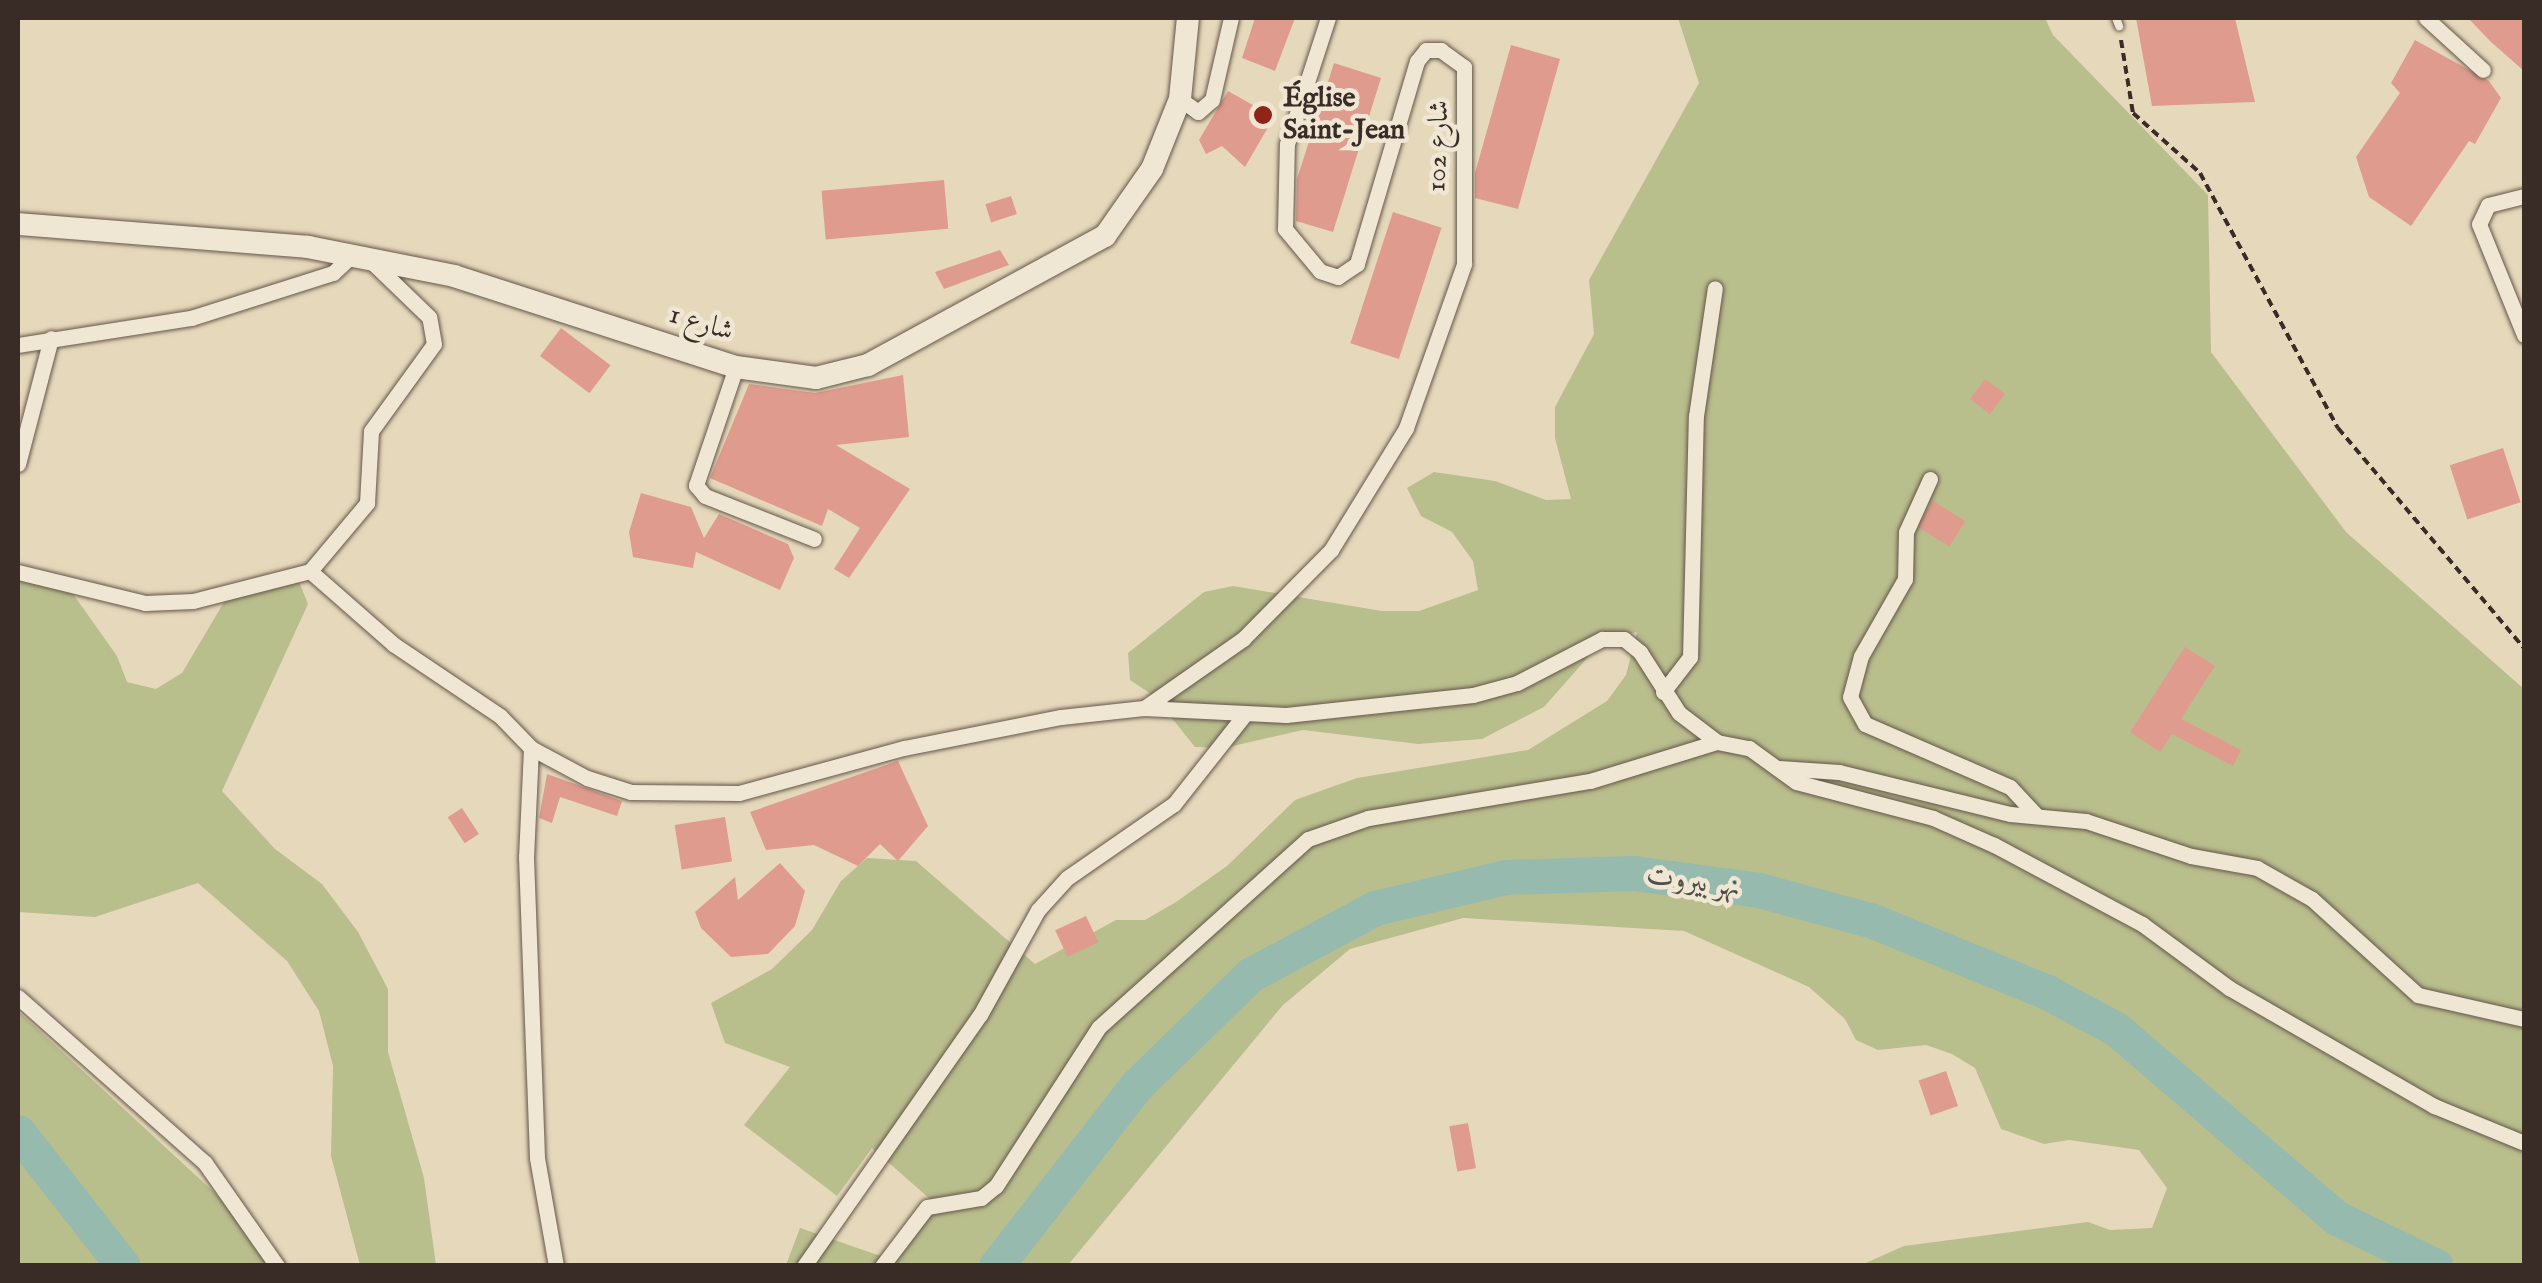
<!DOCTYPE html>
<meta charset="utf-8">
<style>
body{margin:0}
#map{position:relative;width:2542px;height:1283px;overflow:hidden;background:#e6d9bb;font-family:"IM FELL English",Amiri,serif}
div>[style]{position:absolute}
.green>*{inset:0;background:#b9be8d}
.river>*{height:35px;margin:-17.5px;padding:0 17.5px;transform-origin:17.5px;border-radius:17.5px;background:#96baad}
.building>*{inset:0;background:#df9c8e;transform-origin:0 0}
.path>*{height:4px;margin-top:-2px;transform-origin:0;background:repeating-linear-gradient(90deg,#392b25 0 8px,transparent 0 13px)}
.roads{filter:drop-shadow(0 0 2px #64564a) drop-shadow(0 0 2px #64564a)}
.lane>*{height:8px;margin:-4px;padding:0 4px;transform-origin:4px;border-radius:4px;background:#efe6d3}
.street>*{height:15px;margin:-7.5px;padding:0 7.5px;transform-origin:7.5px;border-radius:7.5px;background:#efe6d3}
.secondary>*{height:22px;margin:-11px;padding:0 11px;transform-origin:11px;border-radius:11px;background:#efe6d3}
.dots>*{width:28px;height:28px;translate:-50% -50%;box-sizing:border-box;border:5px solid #efe6d3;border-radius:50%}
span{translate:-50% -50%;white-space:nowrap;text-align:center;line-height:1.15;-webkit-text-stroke:9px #efe6d3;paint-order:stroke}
.poi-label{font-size:28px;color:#392b25;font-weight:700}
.left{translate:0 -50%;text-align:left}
.street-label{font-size:28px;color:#392b25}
.water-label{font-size:30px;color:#504f47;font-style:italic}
.frame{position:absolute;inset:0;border:20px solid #392b25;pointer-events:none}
</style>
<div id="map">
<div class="green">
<i style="clip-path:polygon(1678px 18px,2045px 18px,2053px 35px,2208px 195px,2211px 352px,2346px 532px,2524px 689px,2524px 1265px,1861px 1265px,1904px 1246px,2088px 1222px,2110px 1230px,2152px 1228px,2167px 1188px,2139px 1150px,2069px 1140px,2044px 1144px,2001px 1129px,1975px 1068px,1952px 1054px,1926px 1045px,1878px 1050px,1856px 1040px,1845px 1019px,1809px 987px,1684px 931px,1463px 918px,1350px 949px,1283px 1005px,1068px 1265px,786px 1265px,800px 1228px,892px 1260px,930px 1199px,872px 1148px,837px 1196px,744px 1125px,790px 1067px,725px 1043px,711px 1003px,772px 969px,812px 930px,841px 881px,867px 858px,916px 861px,1035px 964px,1116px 920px,1145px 920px,1176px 902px,1227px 866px,1295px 800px,1357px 778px,1528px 750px,1607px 701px,1626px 675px,1637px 632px,1604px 639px,1544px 707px,1482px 739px,1418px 744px,1303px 730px,1224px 748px,1195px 747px,1154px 696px,1130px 680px,1128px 653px,1204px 592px,1233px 586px,1382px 611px,1419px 611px,1478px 590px,1473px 561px,1452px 532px,1421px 516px,1407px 488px,1434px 472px,1495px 481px,1546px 500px,1571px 499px,1555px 438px,1555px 407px,1594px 334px,1589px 280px,1699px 83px)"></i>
<i style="clip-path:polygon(18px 569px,61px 577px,117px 656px,127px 682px,156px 689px,182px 673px,233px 587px,296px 574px,308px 604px,222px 791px,275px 849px,322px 884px,358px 932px,388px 989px,388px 1052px,424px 1178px,436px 1265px,360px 1265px,331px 1156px,333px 1066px,319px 1011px,287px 961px,198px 883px,95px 917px,18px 912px)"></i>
<i style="clip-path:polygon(18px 1011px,217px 1195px,275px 1265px,18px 1265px)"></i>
</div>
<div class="river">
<i style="left:18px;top:1132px;width:170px;rotate:51.9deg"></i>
<i style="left:996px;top:1266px;width:229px;rotate:-52.1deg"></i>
<i style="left:1137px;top:1085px;width:158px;rotate:-44.2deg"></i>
<i style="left:1250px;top:975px;width:142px;rotate:-28.2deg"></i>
<i style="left:1375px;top:908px;width:134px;rotate:-13.4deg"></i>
<i style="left:1505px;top:877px;width:129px;rotate:-1.8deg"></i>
<i style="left:1634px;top:873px;width:126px;rotate:7.7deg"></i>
<i style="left:1759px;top:890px;width:118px;rotate:15.2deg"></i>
<i style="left:1873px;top:921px;width:188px;rotate:22.2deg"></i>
<i style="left:2047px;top:992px;width:78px;rotate:28.2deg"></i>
<i style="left:2116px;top:1029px;width:289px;rotate:40.6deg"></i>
<i style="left:2335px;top:1217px;width:112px;rotate:25.9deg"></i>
</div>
<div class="building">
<i style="clip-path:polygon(1255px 18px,1295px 18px,1275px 71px,1242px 58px)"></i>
<i style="clip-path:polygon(2136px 18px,2235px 18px,2255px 102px,2152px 106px)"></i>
<i style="clip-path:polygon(2468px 18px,2524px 18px,2524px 71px,2491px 42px)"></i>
<i style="clip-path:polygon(2415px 40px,2489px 81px,2501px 98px,2475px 144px,2469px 141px,2411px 226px,2369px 197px,2356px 157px,2400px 93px,2391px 83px)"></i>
<i style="clip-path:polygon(1511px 45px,1560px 59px,1518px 209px,1475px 198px,1475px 173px)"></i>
<i style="clip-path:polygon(1334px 63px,1381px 78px,1333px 232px,1296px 221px,1297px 179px)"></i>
<i style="clip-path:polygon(1228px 91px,1274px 117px,1245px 167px,1222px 146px,1206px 154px,1199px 140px)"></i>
<i style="left:944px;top:180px;width:49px;height:123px;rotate:85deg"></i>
<i style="left:1011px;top:196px;width:19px;height:27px;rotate:72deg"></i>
<i style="left:1393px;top:212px;width:51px;height:138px;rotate:18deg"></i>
<i style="clip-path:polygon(1000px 250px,1009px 265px,944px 289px,935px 272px)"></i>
<i style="left:561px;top:328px;width:62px;height:35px;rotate:37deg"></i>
<i style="clip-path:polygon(903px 375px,909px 437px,836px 445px,910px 489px,849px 578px,834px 569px,860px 528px,828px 509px,822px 526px,710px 478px,749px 384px,815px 393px)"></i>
<i style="left:1985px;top:379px;width:25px;height:25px;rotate:37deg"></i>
<i style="left:2503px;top:448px;width:57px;height:56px;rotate:72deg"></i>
<i style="clip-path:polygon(641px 493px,691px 507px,704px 538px,719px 514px,788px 544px,794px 558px,780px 590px,696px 552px,693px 568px,633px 557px,629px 532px)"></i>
<i style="left:1933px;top:501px;width:38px;height:30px;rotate:32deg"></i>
<i style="clip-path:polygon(2185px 647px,2215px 666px,2181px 719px,2241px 750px,2233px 766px,2172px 734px,2160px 752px,2130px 732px)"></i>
<i style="clip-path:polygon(898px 761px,928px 826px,898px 861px,880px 844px,858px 866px,814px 845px,766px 850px,750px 812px)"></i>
<i style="clip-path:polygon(547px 774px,622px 801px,617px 816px,560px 797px,552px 823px,539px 818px)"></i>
<i style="left:462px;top:808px;width:31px;height:17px;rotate:57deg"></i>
<i style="left:725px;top:817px;width:45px;height:51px;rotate:81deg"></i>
<i style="clip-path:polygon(780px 863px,805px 891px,795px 926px,768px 954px,731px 957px,701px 928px,695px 912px,735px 877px,738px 900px)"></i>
<i style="left:1086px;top:916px;width:29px;height:34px;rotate:65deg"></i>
<i style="left:1946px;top:1071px;width:37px;height:29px;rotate:71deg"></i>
<i style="left:1468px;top:1123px;width:46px;height:19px;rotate:80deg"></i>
</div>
<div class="path">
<i style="left:2121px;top:40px;width:74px;rotate:80.7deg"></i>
<i style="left:2133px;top:113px;width:90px;rotate:41.8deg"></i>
<i style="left:2200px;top:173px;width:290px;rotate:61.6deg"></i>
<i style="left:2338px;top:428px;width:287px;rotate:49.8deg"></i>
</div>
<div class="roads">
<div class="lane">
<i style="left:2116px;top:18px;width:9px;rotate:69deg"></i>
</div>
<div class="street">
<i style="left:2426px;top:18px;width:77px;rotate:42.4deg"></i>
<i style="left:1180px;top:99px;width:22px;rotate:36deg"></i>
<i style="left:1198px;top:112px;width:18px;rotate:-41deg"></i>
<i style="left:1212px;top:100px;width:84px;rotate:-77deg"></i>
<i style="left:2524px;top:196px;width:37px;rotate:166deg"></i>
<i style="left:2488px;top:205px;width:21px;rotate:115deg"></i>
<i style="left:2479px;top:224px;width:120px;rotate:67.9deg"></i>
<i style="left:18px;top:345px;width:175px;rotate:-8.9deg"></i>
<i style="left:191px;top:318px;width:149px;rotate:-17.6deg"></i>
<i style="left:333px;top:273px;width:23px;rotate:-43deg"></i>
<i style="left:736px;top:367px;width:125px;rotate:108.7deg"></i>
<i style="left:696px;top:485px;width:14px;rotate:51deg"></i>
<i style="left:705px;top:496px;width:117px;rotate:21.5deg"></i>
<i style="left:18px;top:464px;width:130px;rotate:-75.3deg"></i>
<i style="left:1930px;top:479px;width:58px;rotate:114.4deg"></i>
<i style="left:1906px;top:532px;width:47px;rotate:91.2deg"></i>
<i style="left:1905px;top:579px;width:89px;rotate:119.7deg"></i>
<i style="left:1861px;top:656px;width:42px;rotate:105deg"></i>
<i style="left:1850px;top:697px;width:31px;rotate:61deg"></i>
<i style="left:1865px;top:724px;width:158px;rotate:23.5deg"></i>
<i style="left:2010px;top:787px;width:37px;rotate:47deg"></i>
<i style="left:310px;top:571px;width:111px;rotate:41.3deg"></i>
<i style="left:393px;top:644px;width:129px;rotate:33.9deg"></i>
<i style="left:500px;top:716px;width:45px;rotate:45.9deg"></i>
<i style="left:531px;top:748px;width:64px;rotate:28.2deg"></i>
<i style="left:587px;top:778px;width:46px;rotate:17.7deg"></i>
<i style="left:631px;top:792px;width:108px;rotate:0.5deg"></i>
<i style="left:739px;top:793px;width:171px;rotate:-15.3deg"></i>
<i style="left:904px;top:748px;width:160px;rotate:-11.2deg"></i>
<i style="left:1061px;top:717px;width:83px;rotate:-6.2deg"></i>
<i style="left:1144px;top:708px;width:142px;rotate:2.8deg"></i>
<i style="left:1286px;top:715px;width:188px;rotate:-6.1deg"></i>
<i style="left:1473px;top:695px;width:46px;rotate:-15.3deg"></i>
<i style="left:1517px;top:683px;width:96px;rotate:-27.4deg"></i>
<i style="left:1602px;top:639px;width:22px"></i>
<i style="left:1624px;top:639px;width:21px;rotate:39deg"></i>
<i style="left:1640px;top:652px;width:72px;rotate:57.4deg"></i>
<i style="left:1679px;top:713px;width:48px;rotate:37.3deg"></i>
<i style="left:18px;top:572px;width:131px;rotate:13.7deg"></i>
<i style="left:145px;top:603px;width:48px;rotate:-2.4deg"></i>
<i style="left:193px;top:601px;width:121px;rotate:-14.4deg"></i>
<i style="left:310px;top:571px;width:89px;rotate:-50deg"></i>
<i style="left:367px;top:503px;width:72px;rotate:-86.8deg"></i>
<i style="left:371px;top:431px;width:107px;rotate:-54.1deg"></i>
<i style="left:434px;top:344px;width:27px;rotate:-100deg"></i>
<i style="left:429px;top:317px;width:81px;rotate:-136deg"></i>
<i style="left:1663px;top:692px;width:44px;rotate:-52.4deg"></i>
<i style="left:1690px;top:657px;width:241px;rotate:-88.6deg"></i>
<i style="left:1696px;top:416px;width:129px;rotate:-81.6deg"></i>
<i style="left:1144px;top:708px;width:121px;rotate:-34.9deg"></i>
<i style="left:1243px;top:639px;width:125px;rotate:-45.3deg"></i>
<i style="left:1331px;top:550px;width:143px;rotate:-58.4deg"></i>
<i style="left:1406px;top:428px;width:174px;rotate:-70.5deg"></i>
<i style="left:1464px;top:264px;width:197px;rotate:-90deg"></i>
<i style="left:1464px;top:67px;width:29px;rotate:-144deg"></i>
<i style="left:1441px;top:50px;width:15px;rotate:180deg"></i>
<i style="left:1426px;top:50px;width:14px;rotate:129deg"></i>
<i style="left:1417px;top:61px;width:212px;rotate:106.5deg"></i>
<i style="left:1357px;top:264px;width:23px;rotate:146deg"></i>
<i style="left:1338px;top:277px;width:19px;rotate:-162deg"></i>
<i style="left:1320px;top:271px;width:55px;rotate:-129.8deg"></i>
<i style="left:1285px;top:229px;width:85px;rotate:-88.7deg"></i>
<i style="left:1287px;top:144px;width:133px;rotate:-72deg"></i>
<i style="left:531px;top:748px;width:109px;rotate:92.6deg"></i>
<i style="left:526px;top:857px;width:301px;rotate:87.9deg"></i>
<i style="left:537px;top:1158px;width:110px;rotate:80deg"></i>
<i style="left:1779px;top:768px;width:60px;rotate:3.8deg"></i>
<i style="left:1839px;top:772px;width:176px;rotate:13.8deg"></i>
<i style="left:2010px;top:814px;width:76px;rotate:5.3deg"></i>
<i style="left:2086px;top:821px;width:111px;rotate:18.4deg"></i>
<i style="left:2191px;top:856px;width:67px;rotate:10.3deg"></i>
<i style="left:2257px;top:868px;width:63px;rotate:29.4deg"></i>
<i style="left:2312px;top:899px;width:143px;rotate:42.2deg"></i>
<i style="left:2418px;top:995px;width:109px;rotate:12.8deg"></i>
<i style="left:18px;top:997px;width:250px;rotate:41.6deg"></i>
<i style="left:205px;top:1163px;width:126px;rotate:55deg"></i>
<i style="left:804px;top:1266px;width:307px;rotate:-55deg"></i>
<i style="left:980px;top:1015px;width:120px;rotate:-61.1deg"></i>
<i style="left:1038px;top:910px;width:43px;rotate:-47.8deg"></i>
<i style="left:1067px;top:878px;width:130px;rotate:-34.7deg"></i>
<i style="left:1174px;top:804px;width:115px;rotate:-51.7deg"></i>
<i style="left:882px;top:1266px;width:74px;rotate:-52.7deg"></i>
<i style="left:927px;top:1207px;width:55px;rotate:-9.5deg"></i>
<i style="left:981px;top:1198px;width:19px;rotate:-39deg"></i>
<i style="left:996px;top:1186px;width:189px;rotate:-57.1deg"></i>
<i style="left:1099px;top:1027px;width:281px;rotate:-42deg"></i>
<i style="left:1308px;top:839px;width:64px;rotate:-19.3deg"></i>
<i style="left:1368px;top:818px;width:225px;rotate:-9.5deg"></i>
<i style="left:1590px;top:781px;width:133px;rotate:-17.1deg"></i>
<i style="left:1717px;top:742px;width:33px;rotate:11deg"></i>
<i style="left:1749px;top:748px;width:58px;rotate:35.9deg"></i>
<i style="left:1796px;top:782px;width:142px;rotate:14.7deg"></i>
<i style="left:1933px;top:818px;width:67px;rotate:23.9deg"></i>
<i style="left:1994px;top:845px;width:168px;rotate:28.1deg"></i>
<i style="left:2142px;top:924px;width:108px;rotate:36.3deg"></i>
<i style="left:2229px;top:988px;width:237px;rotate:29.9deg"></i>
<i style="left:2434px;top:1106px;width:97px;rotate:22.3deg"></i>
</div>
<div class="secondary">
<i style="left:18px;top:224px;width:291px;rotate:4.5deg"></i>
<i style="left:308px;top:247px;width:149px;rotate:11.2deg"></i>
<i style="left:454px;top:276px;width:296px;rotate:17.9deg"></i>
<i style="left:736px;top:367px;width:81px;rotate:7.8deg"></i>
<i style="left:816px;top:378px;width:54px;rotate:-14deg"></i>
<i style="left:868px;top:365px;width:270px;rotate:-28.6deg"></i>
<i style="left:1105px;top:236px;width:82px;rotate:-55deg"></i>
<i style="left:1152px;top:169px;width:75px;rotate:-68.2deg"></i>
<i style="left:1180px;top:99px;width:81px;rotate:-84.4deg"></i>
</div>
</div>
<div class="dots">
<i style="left:1263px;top:115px;background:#8f2418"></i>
</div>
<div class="poi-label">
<span class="left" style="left:1283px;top:115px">Église<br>Saint-Jean</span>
</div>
<div class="street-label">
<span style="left:1439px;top:146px;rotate:-88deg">شارع 102</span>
<span style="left:701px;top:324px;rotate:17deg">شارع 1</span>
</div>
<div class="water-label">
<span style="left:1694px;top:882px;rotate:8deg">نهر بيروت</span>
</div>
<div class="frame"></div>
</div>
